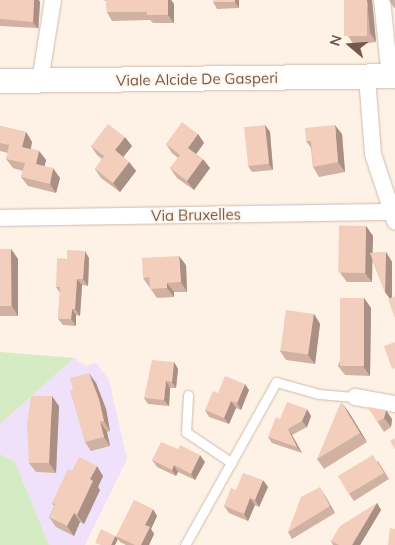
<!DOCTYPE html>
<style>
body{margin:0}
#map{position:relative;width:395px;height:545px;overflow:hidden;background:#fdf2e5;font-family:Mulish,sans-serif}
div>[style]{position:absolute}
.education>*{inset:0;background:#efe1f9}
.green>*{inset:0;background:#d5ebc3}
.roads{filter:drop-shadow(0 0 1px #d0bbad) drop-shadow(0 0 1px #d0bbad)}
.lane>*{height:9px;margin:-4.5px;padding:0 4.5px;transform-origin:4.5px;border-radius:4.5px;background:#fff}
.street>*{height:16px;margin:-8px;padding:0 8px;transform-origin:8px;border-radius:8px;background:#fff}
.secondary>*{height:24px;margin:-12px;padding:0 12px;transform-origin:12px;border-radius:12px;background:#fff}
.wall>*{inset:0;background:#d1b1a2;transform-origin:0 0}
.shaded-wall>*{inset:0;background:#aa9084}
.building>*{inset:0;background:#f3cebc;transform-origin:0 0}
span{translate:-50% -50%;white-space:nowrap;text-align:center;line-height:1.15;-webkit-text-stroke:4px #fff6eb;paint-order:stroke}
.street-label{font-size:15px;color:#765749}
.north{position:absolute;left:325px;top:20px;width:50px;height:50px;-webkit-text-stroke:4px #fff6eb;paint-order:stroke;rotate:288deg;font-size:14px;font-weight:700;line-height:20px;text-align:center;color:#765749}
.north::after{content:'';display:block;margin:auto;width:18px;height:22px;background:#765749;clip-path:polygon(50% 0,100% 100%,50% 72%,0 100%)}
</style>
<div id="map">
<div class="education">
<i style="clip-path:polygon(74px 358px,86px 366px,96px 363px,109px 380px,127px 459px,85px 545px,49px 545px,15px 462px,0 454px,0 424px)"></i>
</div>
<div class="green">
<i style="clip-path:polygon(0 352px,74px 358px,0 424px)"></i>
<i style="clip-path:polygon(0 454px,15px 462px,49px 545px,0 545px)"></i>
</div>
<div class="roads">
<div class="lane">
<i style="left:188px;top:395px;width:37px;rotate:93deg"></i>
<i style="left:186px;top:432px;width:55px;rotate:34deg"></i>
<i style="left:185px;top:545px;width:187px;rotate:-60.8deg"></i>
<i style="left:276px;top:382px;width:45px;rotate:15.6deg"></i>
<i style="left:319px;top:394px;width:36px;rotate:5deg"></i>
</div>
<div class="street">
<i style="left:382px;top:0;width:77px;rotate:84.1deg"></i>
<i style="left:367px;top:77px;width:77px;rotate:85.5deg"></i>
<i style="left:373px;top:154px;width:71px;rotate:71.8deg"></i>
<i style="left:40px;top:81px;width:82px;rotate:-80.9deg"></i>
<i style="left:0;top:218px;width:391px;rotate:-0.9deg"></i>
<i style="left:355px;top:397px;width:41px;rotate:9.9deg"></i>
</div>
<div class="secondary">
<i style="left:0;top:81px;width:395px;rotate:-0.7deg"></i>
</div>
</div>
<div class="wall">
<i style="left:0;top:0;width:40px;height:26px;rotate:3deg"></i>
<i style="clip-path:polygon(104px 0,171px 0,174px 4px,174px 23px,153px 23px,150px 20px,112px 21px,107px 12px,106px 1px)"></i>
<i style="clip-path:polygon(239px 0,239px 8px,217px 9px,213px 2px)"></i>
<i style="clip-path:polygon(372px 0,376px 42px,354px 45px,348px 36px)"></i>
<i style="clip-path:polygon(389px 0,395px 0,395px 8px,394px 8px)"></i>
<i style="clip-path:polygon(265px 125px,270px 132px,273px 170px,252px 172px,248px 166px)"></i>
<i style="clip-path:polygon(0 126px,26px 132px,32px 142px,31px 149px,39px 151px,46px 160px,44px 166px,60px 178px,56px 193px,28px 186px,21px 177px,23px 171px,13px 168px,6px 159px,8px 153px,0 151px)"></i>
<i style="clip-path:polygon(198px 134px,204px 143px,196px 154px,210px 168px,194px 190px,177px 178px,170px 168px,178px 158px,172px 153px,166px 144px)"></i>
<i style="clip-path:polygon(342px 134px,345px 172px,319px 177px,313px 167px,311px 148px,306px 141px)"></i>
<i style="clip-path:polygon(91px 146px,132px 146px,123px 157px,129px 162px,136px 171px,120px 192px,101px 178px,95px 169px,102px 159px,97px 155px)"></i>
<i style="clip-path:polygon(366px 226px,373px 236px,372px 253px,386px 252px,392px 262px,392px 298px,390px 298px,385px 292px,372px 259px,372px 282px,347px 282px,340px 273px)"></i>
<i style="clip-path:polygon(0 249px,11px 249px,18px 259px,18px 316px,0 316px)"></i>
<i style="clip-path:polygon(89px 258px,88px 286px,82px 285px,80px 316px,76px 315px,76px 326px,63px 325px,58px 319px,60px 293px,56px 287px,67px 259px)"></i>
<i style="clip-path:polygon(186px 265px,187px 292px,174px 292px,174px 297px,157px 298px,143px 278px)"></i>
<i style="clip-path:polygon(364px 298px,371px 308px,370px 376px,345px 375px,338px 366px)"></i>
<i style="clip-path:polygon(314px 314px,320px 324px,315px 364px,286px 360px,280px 351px)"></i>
<i style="clip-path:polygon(174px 362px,178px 369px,176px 388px,170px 388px,169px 406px,148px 404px,144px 398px)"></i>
<i style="clip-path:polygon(96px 383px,106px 409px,110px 431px,107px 432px,110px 446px,91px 451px,85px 442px,73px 390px)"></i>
<i style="clip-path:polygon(249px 390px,241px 410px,236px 408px,229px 424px,209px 417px,205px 410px,218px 393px)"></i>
<i style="clip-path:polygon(59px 406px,56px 473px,36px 472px,29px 463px)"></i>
<i style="clip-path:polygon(368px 407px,392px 419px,391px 427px,384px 432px)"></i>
<i style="clip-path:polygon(348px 411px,367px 442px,324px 469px,317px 459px)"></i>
<i style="clip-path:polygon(311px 416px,307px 427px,292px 435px,302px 453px,272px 443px,268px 437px,280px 419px)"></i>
<i style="clip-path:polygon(178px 449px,205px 462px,195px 480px,178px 472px,176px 476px,157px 467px,152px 460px)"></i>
<i style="clip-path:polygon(378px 461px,389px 479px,354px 501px,349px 494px)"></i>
<i style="clip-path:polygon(72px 471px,103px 476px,98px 487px,100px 490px,84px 524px,80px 522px,74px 536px,56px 527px,49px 517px,54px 506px,52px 503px)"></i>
<i style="clip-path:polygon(268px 487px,259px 507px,255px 505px,248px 521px,229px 513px,224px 506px,236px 490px)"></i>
<i style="clip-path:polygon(324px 494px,335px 513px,292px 539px,288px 532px)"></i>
<i style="clip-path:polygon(377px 503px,381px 510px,360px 545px,333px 545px,331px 541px)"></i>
<i style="clip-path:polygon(157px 516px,151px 529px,154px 534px,149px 545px,126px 545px,120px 542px,116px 536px)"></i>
</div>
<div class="shaded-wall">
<i style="clip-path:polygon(34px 0,39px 0,40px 2px,38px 29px,33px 22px)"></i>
<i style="clip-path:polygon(168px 0,171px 0,174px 4px,174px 23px,168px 15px)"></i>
<i style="clip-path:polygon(235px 0,239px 0,239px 8px,235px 2px)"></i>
<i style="clip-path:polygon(367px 0,372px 0,376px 42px,370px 33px)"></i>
<i style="clip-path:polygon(265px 125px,270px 132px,273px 170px,269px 164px)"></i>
<i style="clip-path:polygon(335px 125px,342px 134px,345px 172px,338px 162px)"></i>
<i style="clip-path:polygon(26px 132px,32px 142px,29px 156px,22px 147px)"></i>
<i style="clip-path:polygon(198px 134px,204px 143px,194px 157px,188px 148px)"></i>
<i style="clip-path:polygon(125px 137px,132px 146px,121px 160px,115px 150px)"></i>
<i style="clip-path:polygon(39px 151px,46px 160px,43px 174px,36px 164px)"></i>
<i style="clip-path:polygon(203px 159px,210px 168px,194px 190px,187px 181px)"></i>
<i style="clip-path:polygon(129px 162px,136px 171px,120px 192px,113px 183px)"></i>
<i style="clip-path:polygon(53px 168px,60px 178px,56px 193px,50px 184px)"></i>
<i style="clip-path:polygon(366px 226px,373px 236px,372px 282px,365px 273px)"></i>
<i style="clip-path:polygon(11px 249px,18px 259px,18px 316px,12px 306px)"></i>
<i style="clip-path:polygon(85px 251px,89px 258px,88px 286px,83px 279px)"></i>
<i style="clip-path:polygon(386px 252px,392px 262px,392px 302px,385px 292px)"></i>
<i style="clip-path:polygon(179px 256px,186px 265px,187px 292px,181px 282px)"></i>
<i style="clip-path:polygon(77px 279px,82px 285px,80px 316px,75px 309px)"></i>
<i style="clip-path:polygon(167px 283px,174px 292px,174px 297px,167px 288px)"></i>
<i style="clip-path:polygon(364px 298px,371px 308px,370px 376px,363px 366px)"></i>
<i style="clip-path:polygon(72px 309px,76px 315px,76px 326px,71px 319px)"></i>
<i style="clip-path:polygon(314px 314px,320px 324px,315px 364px,308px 355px)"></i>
<i style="clip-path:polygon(174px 362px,178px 369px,176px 388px,172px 382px)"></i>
<i style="clip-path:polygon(89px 373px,96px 383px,106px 409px,110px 431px,104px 421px)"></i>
<i style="clip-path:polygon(166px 381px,170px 388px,169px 406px,164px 400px)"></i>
<i style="clip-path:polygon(245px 384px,249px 390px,241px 410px,237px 403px)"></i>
<i style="clip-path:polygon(52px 396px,59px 406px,56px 473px,49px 463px)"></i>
<i style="clip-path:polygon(231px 401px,236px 408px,229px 424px,224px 418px)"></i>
<i style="clip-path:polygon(341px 402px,348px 411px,367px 442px,360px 433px)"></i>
<i style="clip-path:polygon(307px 409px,311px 416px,307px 427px,302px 421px)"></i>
<i style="clip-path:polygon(386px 410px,392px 419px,391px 427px,384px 418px)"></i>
<i style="clip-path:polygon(100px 422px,107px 432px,110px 446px,104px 437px)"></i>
<i style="clip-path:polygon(288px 429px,292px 435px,302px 453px,297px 447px)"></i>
<i style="clip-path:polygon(200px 455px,205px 462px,195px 480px,191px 474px)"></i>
<i style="clip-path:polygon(174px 465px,178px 472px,176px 476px,172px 470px)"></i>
<i style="clip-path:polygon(97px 466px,103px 476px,98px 487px,100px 490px,84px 524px,77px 515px,90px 479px)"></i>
<i style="clip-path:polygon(263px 480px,268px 487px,259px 507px,255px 500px)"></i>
<i style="clip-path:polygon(320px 487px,324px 494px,335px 513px,330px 506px)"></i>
<i style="clip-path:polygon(250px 498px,255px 505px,248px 521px,244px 514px)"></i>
<i style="clip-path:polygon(377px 503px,381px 510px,360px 545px,352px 545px)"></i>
<i style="clip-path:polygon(153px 509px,157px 516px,151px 529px,154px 534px,149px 545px,141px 545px,145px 525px)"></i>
<i style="clip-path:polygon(74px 513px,80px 522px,74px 536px,67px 526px)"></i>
<i style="clip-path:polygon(115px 536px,118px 539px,115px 545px,111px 545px)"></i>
</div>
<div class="building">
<i style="clip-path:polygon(0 0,34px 0,33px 22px,0 19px)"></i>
<i style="clip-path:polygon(106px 0,168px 0,168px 15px,147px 15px,147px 12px,107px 12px)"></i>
<i style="left:213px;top:0;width:22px;height:2px"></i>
<i style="left:344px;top:0;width:23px;height:36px"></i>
<i style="clip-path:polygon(182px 122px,198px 134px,188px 148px,203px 159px,187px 181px,170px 168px,180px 155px,166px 144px)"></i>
<i style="clip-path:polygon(108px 124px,125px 137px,115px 150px,129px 162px,113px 183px,95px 169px,104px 156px,91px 146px)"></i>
<i style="left:265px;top:125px;width:39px;height:21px;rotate:84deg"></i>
<i style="clip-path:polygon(335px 125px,338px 162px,313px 167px,311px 141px,306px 141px,305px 128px)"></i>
<i style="clip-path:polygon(0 126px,26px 132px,22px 147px,39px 151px,36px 164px,53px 168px,50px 184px,21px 177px,25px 163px,6px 159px,9px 145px,0 143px)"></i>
<i style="left:366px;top:226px;width:47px;height:27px;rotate:91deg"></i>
<i style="left:0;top:249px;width:11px;height:57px"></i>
<i style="clip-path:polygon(67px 250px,85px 251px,83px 279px,77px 279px,75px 309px,72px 309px,71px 319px,58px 319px,60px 287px,56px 287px,57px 258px,67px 259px)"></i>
<i style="clip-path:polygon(386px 252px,385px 292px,370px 253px)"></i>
<i style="clip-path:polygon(179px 256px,181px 282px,167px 283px,167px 288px,150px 289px,149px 277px,143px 278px,142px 258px)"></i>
<i style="clip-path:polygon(395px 296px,395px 318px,388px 299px)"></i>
<i style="left:340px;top:298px;width:24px;height:68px"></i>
<i style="left:286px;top:310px;width:28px;height:41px;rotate:8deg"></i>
<i style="clip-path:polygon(395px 342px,395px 368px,392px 369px,384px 346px)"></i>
<i style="clip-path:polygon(152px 360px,174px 362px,172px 382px,166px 381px,164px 400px,144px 398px)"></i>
<i style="clip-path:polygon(89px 373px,99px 399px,104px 421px,100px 422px,104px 437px,85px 442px,70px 391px,73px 390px,70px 378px)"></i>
<i style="clip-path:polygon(225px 376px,245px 384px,237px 403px,231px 401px,224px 418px,205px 410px,213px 391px,218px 393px)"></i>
<i style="clip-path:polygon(31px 396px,52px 396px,49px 463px,29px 463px,27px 425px)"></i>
<i style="clip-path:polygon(287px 402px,307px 409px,302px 421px,288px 429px,297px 447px,268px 437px,276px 417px,280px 419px)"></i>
<i style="clip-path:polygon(341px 402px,360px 433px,317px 459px)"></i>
<i style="clip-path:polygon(368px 407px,386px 410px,384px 418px,377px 422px)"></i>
<i style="clip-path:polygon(395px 438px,395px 449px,390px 441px)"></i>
<i style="clip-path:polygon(161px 442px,178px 449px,180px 445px,200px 455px,191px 474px,174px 465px,172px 470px,152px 460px)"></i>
<i style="left:373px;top:455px;width:21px;height:41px;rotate:59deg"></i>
<i style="clip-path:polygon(79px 457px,97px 466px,90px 479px,93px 481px,77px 515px,74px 513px,67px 526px,49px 517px,55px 504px,52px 503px,68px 469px,72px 471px)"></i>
<i style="clip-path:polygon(243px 473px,263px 480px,255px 500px,250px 498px,244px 514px,224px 506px,231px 488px,236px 490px)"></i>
<i style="clip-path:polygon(320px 487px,330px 506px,288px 532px,301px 497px)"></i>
<i style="clip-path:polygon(134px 500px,153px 509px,145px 525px,150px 527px,141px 545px,135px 545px,116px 536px)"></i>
<i style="clip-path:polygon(377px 503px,352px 545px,339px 545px,331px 541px,340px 526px)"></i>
<i style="clip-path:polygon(390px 528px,395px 529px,395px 545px,388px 545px)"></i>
<i style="clip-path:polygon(101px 529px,115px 536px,111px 545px,101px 545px,95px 543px)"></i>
</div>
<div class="street-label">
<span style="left:197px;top:79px;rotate:-1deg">Viale Alcide De Gasperi</span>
<span style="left:196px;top:215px;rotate:-1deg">Via Bruxelles</span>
</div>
<div class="north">N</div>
</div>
